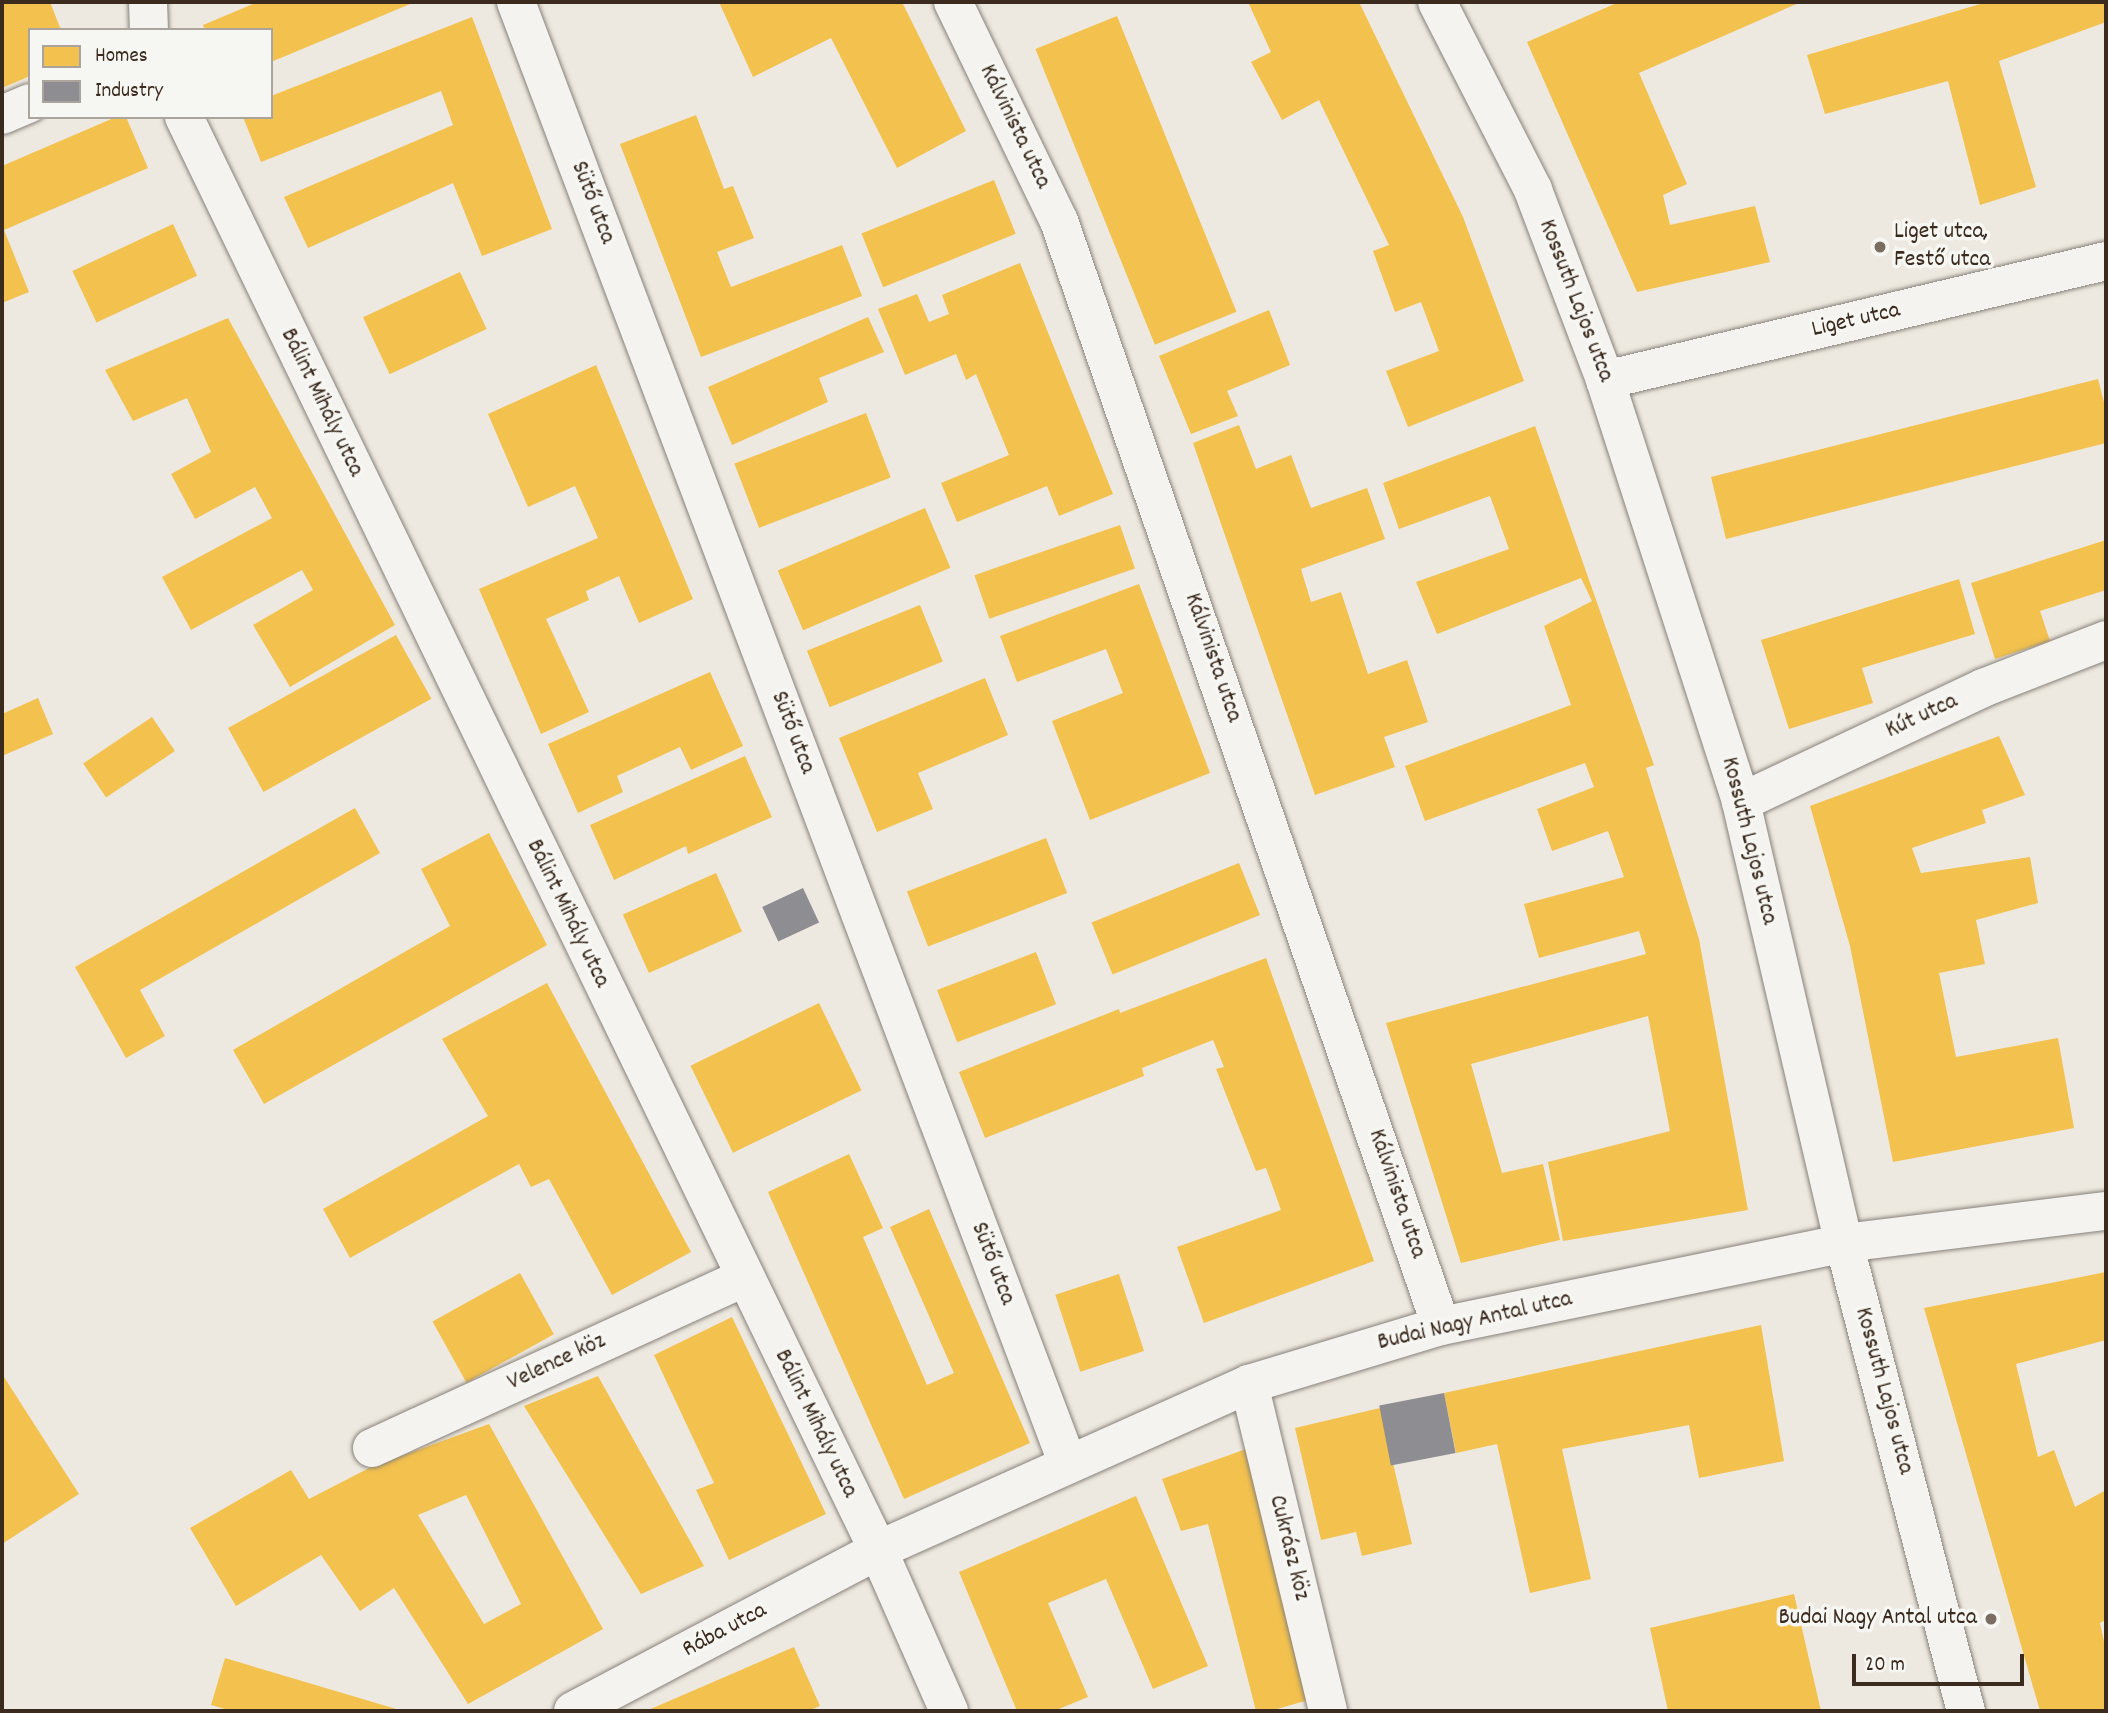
<!DOCTYPE html>
<meta charset="utf-8">
<style>
body{margin:0}
#map{position:relative;width:2108px;height:1713px;overflow:hidden;background:#eee9e0;font-family:Dekko,sans-serif}
div>[style]{position:absolute}
.homes>*{inset:0;background:#f2c14e;transform-origin:0 0}
.industry>*{inset:0;background:#8d8d92;transform-origin:0 0}
.roads{filter:drop-shadow(0 0 2px #87817a) drop-shadow(0 0 2px #87817a)}
.minor>*{height:38px;margin:-19px;padding:0 19px;transform-origin:19px;border-radius:19px;background:#f4f3f0}
.tertiary>*{height:38px;margin:-19px;padding:0 19px;transform-origin:19px;border-radius:19px;background:#f4f3f0}
.dots>*{width:19px;height:19px;translate:-50% -50%;box-sizing:border-box;border:4px solid #f6f6f2;border-radius:50%}
span{translate:-50% -50%;white-space:nowrap;text-align:center;line-height:1.15;-webkit-text-stroke:7px #f6f6f2;paint-order:stroke}
.street-label{font-size:24px;color:#3b2a1e}
.poi-label{font-size:24px;color:#3b2a1e}
.left{translate:0 -50%;text-align:left}
.right{translate:-100% -50%;text-align:right}
.frame{position:absolute;inset:0;border:4px solid #3b2a1e;pointer-events:none}
.legend{position:absolute;left:28px;top:28px;width:245px;height:91px;box-sizing:border-box;background:#f6f6f2;border:2px solid #aba49d;margin:0;padding:9px 12px;list-style:none;font-size:21px;color:#3b2a1e}
.legend li{display:flex;align-items:center;gap:14px;height:35px}
.legend b{width:35px;border:2px solid #aba49d}
.scale{position:absolute;left:1852px;top:1654px;width:172px;height:32px;box-sizing:border-box;border:4px solid #3b2a1e;border-top:0;padding-left:9px;font-size:21px;line-height:24px;white-space:nowrap;color:#3b2a1e;-webkit-text-stroke:5px #f6f6f2;paint-order:stroke}
</style>
<div id="map">
<div class="homes">
<i style="clip-path:polygon(2px 2px,50px 2px,61px 30px,30px 30px,30px 76px,2px 88px)"></i>
<i style="clip-path:polygon(258px 2px,415px 2px,271px 62px,271px 30px,205px 30px,203px 25px)"></i>
<i style="clip-path:polygon(719px 2px,902px 2px,966px 131px,897px 168px,831px 38px,753px 77px)"></i>
<i style="clip-path:polygon(1248px 2px,1359px 2px,1463px 217px,1524px 381px,1408px 427px,1386px 371px,1439px 351px,1421px 302px,1395px 312px,1373px 251px,1389px 245px,1319px 100px,1282px 120px,1251px 62px,1271px 52px)"></i>
<i style="clip-path:polygon(1619px 2px,1801px 2px,1639px 73px,1687px 184px,1663px 195px,1670px 225px,1755px 206px,1770px 262px,1637px 292px,1527px 42px)"></i>
<i style="clip-path:polygon(1987px 2px,2106px 2px,2106px 22px,1999px 61px,2036px 187px,1980px 205px,1948px 81px,1825px 114px,1807px 55px)"></i>
<i style="left:1117px;top:16px;width:319px;height:88px;rotate:68deg"></i>
<i style="clip-path:polygon(472px 17px,552px 229px,482px 256px,453px 183px,308px 248px,284px 197px,453px 125px,441px 91px,261px 162px,243px 117px,271px 117px,271px 96px)"></i>
<i style="clip-path:polygon(696px 115px,724px 189px,733px 186px,754px 238px,717px 252px,731px 287px,842px 245px,862px 296px,701px 357px,620px 144px)"></i>
<i style="clip-path:polygon(116px 117px,126px 117px,148px 168px,4px 230px,29px 292px,2px 303px,2px 166px)"></i>
<i style="left:994px;top:180px;width:58px;height:143px;rotate:68deg"></i>
<i style="left:173px;top:224px;width:57px;height:111px;rotate:65deg"></i>
<i style="clip-path:polygon(1020px 263px,1113px 494px,1059px 516px,1047px 486px,957px 522px,941px 483px,1009px 455px,976px 374px,966px 380px,956px 354px,905px 375px,878px 309px,917px 294px,929px 322px,949px 314px,942px 295px)"></i>
<i style="left:460px;top:272px;width:63px;height:107px;rotate:65deg"></i>
<i style="clip-path:polygon(1269px 310px,1290px 365px,1227px 391px,1238px 416px,1191px 434px,1159px 356px)"></i>
<i style="clip-path:polygon(868px 317px,884px 352px,819px 378px,828px 402px,732px 445px,708px 387px)"></i>
<i style="clip-path:polygon(228px 318px,395px 625px,290px 687px,253px 625px,313px 590px,302px 570px,191px 630px,162px 577px,272px 518px,255px 487px,195px 519px,171px 474px,211px 452px,187px 398px,133px 421px,105px 370px)"></i>
<i style="clip-path:polygon(596px 365px,693px 599px,639px 623px,619px 576px,586px 591px,589px 600px,546px 619px,589px 712px,541px 734px,479px 589px,598px 538px,575px 486px,528px 507px,488px 414px)"></i>
<i style="clip-path:polygon(2098px 379px,2106px 410px,2106px 443px,1726px 539px,1711px 477px)"></i>
<i style="left:866px;top:413px;width:69px;height:141px;rotate:69deg"></i>
<i style="clip-path:polygon(1239px 425px,1256px 469px,1291px 455px,1311px 508px,1367px 488px,1385px 539px,1301px 569px,1311px 602px,1341px 592px,1368px 674px,1407px 660px,1428px 722px,1384px 737px,1395px 767px,1315px 795px,1193px 443px)"></i>
<i style="clip-path:polygon(1535px 426px,1654px 765px,1646px 768px,1699px 939px,1748px 1210px,1563px 1241px,1548px 1162px,1670px 1131px,1648px 1016px,1471px 1064px,1502px 1173px,1543px 1164px,1560px 1240px,1461px 1263px,1386px 1023px,1646px 954px,1639px 931px,1539px 958px,1524px 904px,1624px 877px,1608px 831px,1552px 851px,1537px 809px,1594px 787px,1585px 763px,1425px 821px,1405px 766px,1571px 705px,1544px 626px,1592px 601px,1581px 578px,1437px 634px,1416px 582px,1509px 549px,1490px 496px,1399px 529px,1383px 483px)"></i>
<i style="left:925px;top:508px;width:65px;height:160px;rotate:67deg"></i>
<i style="left:1120px;top:525px;width:46px;height:154px;rotate:71deg"></i>
<i style="clip-path:polygon(2106px 540px,2106px 590px,2040px 611px,2050px 641px,1995px 659px,1971px 583px)"></i>
<i style="clip-path:polygon(1959px 579px,1975px 634px,1862px 668px,1873px 703px,1789px 729px,1761px 640px)"></i>
<i style="clip-path:polygon(1139px 584px,1210px 773px,1090px 820px,1052px 721px,1123px 693px,1106px 649px,1017px 682px,1000px 636px)"></i>
<i style="left:920px;top:605px;width:61px;height:122px;rotate:68deg"></i>
<i style="left:396px;top:635px;width:73px;height:192px;rotate:61deg"></i>
<i style="clip-path:polygon(710px 672px,743px 746px,691px 770px,680px 747px,617px 776px,623px 792px,578px 813px,548px 744px)"></i>
<i style="clip-path:polygon(985px 678px,1008px 735px,918px 773px,933px 809px,877px 832px,839px 738px)"></i>
<i style="clip-path:polygon(38px 698px,53px 734px,2px 756px,2px 714px)"></i>
<i style="left:152px;top:717px;width:41px;height:83px;rotate:56deg"></i>
<i style="clip-path:polygon(1999px 736px,2025px 795px,1982px 810px,1986px 823px,1912px 848px,1921px 873px,2030px 857px,2038px 903px,1976px 920px,1985px 964px,1939px 973px,1956px 1057px,2058px 1038px,2074px 1128px,1893px 1162px,1850px 946px,1810px 806px)"></i>
<i style="clip-path:polygon(745px 756px,772px 817px,688px 854px,686px 846px,614px 880px,590px 825px)"></i>
<i style="clip-path:polygon(355px 808px,380px 853px,140px 990px,165px 1036px,126px 1058px,75px 967px)"></i>
<i style="clip-path:polygon(489px 833px,547px 945px,264px 1104px,233px 1050px,450px 926px,421px 869px)"></i>
<i style="left:1046px;top:838px;width:59px;height:149px;rotate:69deg"></i>
<i style="left:1239px;top:863px;width:56px;height:159px;rotate:68deg"></i>
<i style="left:716px;top:873px;width:64px;height:102px;rotate:66deg"></i>
<i style="left:1036px;top:952px;width:56px;height:106px;rotate:69deg"></i>
<i style="clip-path:polygon(1266px 958px,1374px 1261px,1204px 1323px,1177px 1247px,1281px 1210px,1266px 1168px,1256px 1171px,1216px 1069px,1224px 1067px,1213px 1040px,1142px 1068px,1144px 1076px,985px 1138px,959px 1072px,1119px 1009px,1120px 1013px)"></i>
<i style="clip-path:polygon(547px 983px,691px 1252px,612px 1295px,549px 1179px,531px 1187px,519px 1164px,350px 1258px,323px 1209px,488px 1116px,442px 1039px)"></i>
<i style="left:819px;top:1003px;width:97px;height:143px;rotate:64deg"></i>
<i style="clip-path:polygon(849px 1154px,883px 1228px,863px 1237px,927px 1385px,954px 1373px,890px 1227px,929px 1209px,1030px 1443px,904px 1499px,768px 1192px)"></i>
<i style="clip-path:polygon(2106px 1272px,2106px 1340px,2016px 1364px,2038px 1457px,2054px 1450px,2075px 1507px,2106px 1490px,2106px 1620px,2100px 1623px,2106px 1651px,2106px 1711px,2040px 1711px,1924px 1308px)"></i>
<i style="left:520px;top:1273px;width:70px;height:100px;rotate:61deg"></i>
<i style="left:1119px;top:1274px;width:81px;height:67px;rotate:72deg"></i>
<i style="clip-path:polygon(732px 1317px,826px 1514px,729px 1560px,696px 1490px,714px 1483px,654px 1355px)"></i>
<i style="clip-path:polygon(1761px 1325px,1784px 1461px,1699px 1478px,1689px 1425px,1562px 1449px,1591px 1579px,1530px 1593px,1497px 1444px,1456px 1453px,1444px 1393px)"></i>
<i style="clip-path:polygon(598px 1376px,704px 1566px,641px 1594px,524px 1406px)"></i>
<i style="clip-path:polygon(4px 1377px,79px 1494px,2px 1544px,2px 1378px)"></i>
<i style="clip-path:polygon(1380px 1408px,1412px 1544px,1362px 1556px,1356px 1532px,1321px 1540px,1295px 1428px)"></i>
<i style="clip-path:polygon(evenodd,489px 1424px,603px 1629px,468px 1704px,394px 1588px,360px 1611px,321px 1555px,236px 1606px,190px 1528px,291px 1470px,309px 1499px,371px 1467px,489px 1424px,466px 1495px,521px 1604px,484px 1624px,418px 1515px,466px 1495px)"></i>
<i style="clip-path:polygon(1249px 1448px,1312px 1699px,1270px 1711px,1256px 1711px,1208px 1524px,1181px 1531px,1162px 1479px)"></i>
<i style="clip-path:polygon(1136px 1496px,1208px 1666px,1153px 1689px,1106px 1579px,1048px 1603px,1088px 1697px,1054px 1711px,1017px 1711px,959px 1572px)"></i>
<i style="clip-path:polygon(1794px 1594px,1821px 1711px,1668px 1711px,1650px 1628px)"></i>
<i style="clip-path:polygon(794px 1647px,820px 1706px,808px 1711px,646px 1711px)"></i>
<i style="clip-path:polygon(225px 1658px,403px 1711px,232px 1711px,211px 1705px)"></i>
</div>
<div class="industry">
<i style="left:803px;top:888px;width:38px;height:45px;rotate:65deg"></i>
<i style="left:1444px;top:1393px;width:61px;height:66px;rotate:79deg"></i>
</div>
<div class="roads">
<div class="minor">
<i style="left:148px;top:2px;width:28px;rotate:88deg"></i>
<i style="left:516px;top:2px;width:1563px;rotate:69.32deg"></i>
<i style="left:953px;top:2px;width:243px;rotate:64.2deg"></i>
<i style="left:1059px;top:221px;width:1169px;rotate:70.93deg"></i>
<i style="left:2px;top:115px;width:30px;rotate:-23deg"></i>
<i style="left:184px;top:117px;width:1592px;rotate:64.16deg"></i>
<i style="left:878px;top:1550px;width:176px;rotate:66.2deg"></i>
<i style="left:1605px;top:380px;width:515px;rotate:-13.36deg"></i>
<i style="left:1741px;top:802px;width:268px;rotate:-25.2deg"></i>
<i style="left:1983px;top:688px;width:132px;rotate:-21.3deg"></i>
<i style="left:1249px;top:1384px;width:336px;rotate:76.4deg"></i>
<i style="left:372px;top:1448px;width:408px;rotate:-24.6deg"></i>
<i style="left:573px;top:1711px;width:345px;rotate:-27.8deg"></i>
<i style="left:878px;top:1550px;width:406px;rotate:-24.1deg"></i>
<i style="left:1249px;top:1384px;width:201px;rotate:-16.8deg"></i>
<i style="left:1441px;top:1326px;width:411px;rotate:-11.6deg"></i>
<i style="left:1844px;top:1243px;width:264px;rotate:-7deg"></i>
</div>
<div class="tertiary">
<i style="left:1437px;top:2px;width:211px;rotate:62.9deg"></i>
<i style="left:1533px;top:190px;width:203px;rotate:69.2deg"></i>
<i style="left:1605px;top:380px;width:443px;rotate:72.1deg"></i>
<i style="left:1741px;top:802px;width:453px;rotate:76.9deg"></i>
<i style="left:1844px;top:1243px;width:484px;rotate:75.4deg"></i>
</div>
</div>
<div class="dots">
<i style="left:1880px;top:247px;background:#7a6d62"></i>
<i style="left:1991px;top:1619px;background:#7a6d62"></i>
</div>
<div class="street-label">
<span style="left:1014px;top:127px;rotate:64deg">Kálvinista utca</span>
<span style="left:592px;top:203px;rotate:69deg">Sütő utca</span>
<span style="left:1575px;top:301px;rotate:69deg">Kossuth Lajos utca</span>
<span style="left:1856px;top:321px;rotate:-13deg">Liget utca</span>
<span style="left:321px;top:403px;rotate:64deg">Bálint Mihály utca</span>
<span style="left:1212px;top:658px;rotate:71deg">Kálvinista utca</span>
<span style="left:1922px;top:717px;rotate:-25deg">Kút utca</span>
<span style="left:792px;top:733px;rotate:69deg">Sütő utca</span>
<span style="left:1748px;top:841px;rotate:76deg">Kossuth Lajos utca</span>
<span style="left:567px;top:914px;rotate:64deg">Bálint Mihály utca</span>
<span style="left:1396px;top:1194px;rotate:71deg">Kálvinista utca</span>
<span style="left:992px;top:1264px;rotate:69deg">Sütő utca</span>
<span style="left:1475px;top:1322px;rotate:-13deg">Budai Nagy Antal utca</span>
<span style="left:557px;top:1363px;rotate:-25deg">Velence köz</span>
<span style="left:1883px;top:1391px;rotate:75deg">Kossuth Lajos utca</span>
<span style="left:815px;top:1424px;rotate:64deg">Bálint Mihály utca</span>
<span style="left:1288px;top:1548px;rotate:76deg">Cukrász köz</span>
<span style="left:725px;top:1631px;rotate:-28deg">Rába utca</span>
</div>
<div class="poi-label">
<span class="left" style="left:1894px;top:247px">Liget utca,<br>Festő utca</span>
<span class="right" style="left:1977px;top:1619px">Budai Nagy Antal utca</span>
</div>
<div class="frame"></div>
<ul class="legend">
<li><b style="height:19px;background:#f2c14e"></b>Homes</li>
<li><b style="height:19px;background:#8d8d92"></b>Industry</li>
</ul>
<div class="scale">20 m</div>
</div>
